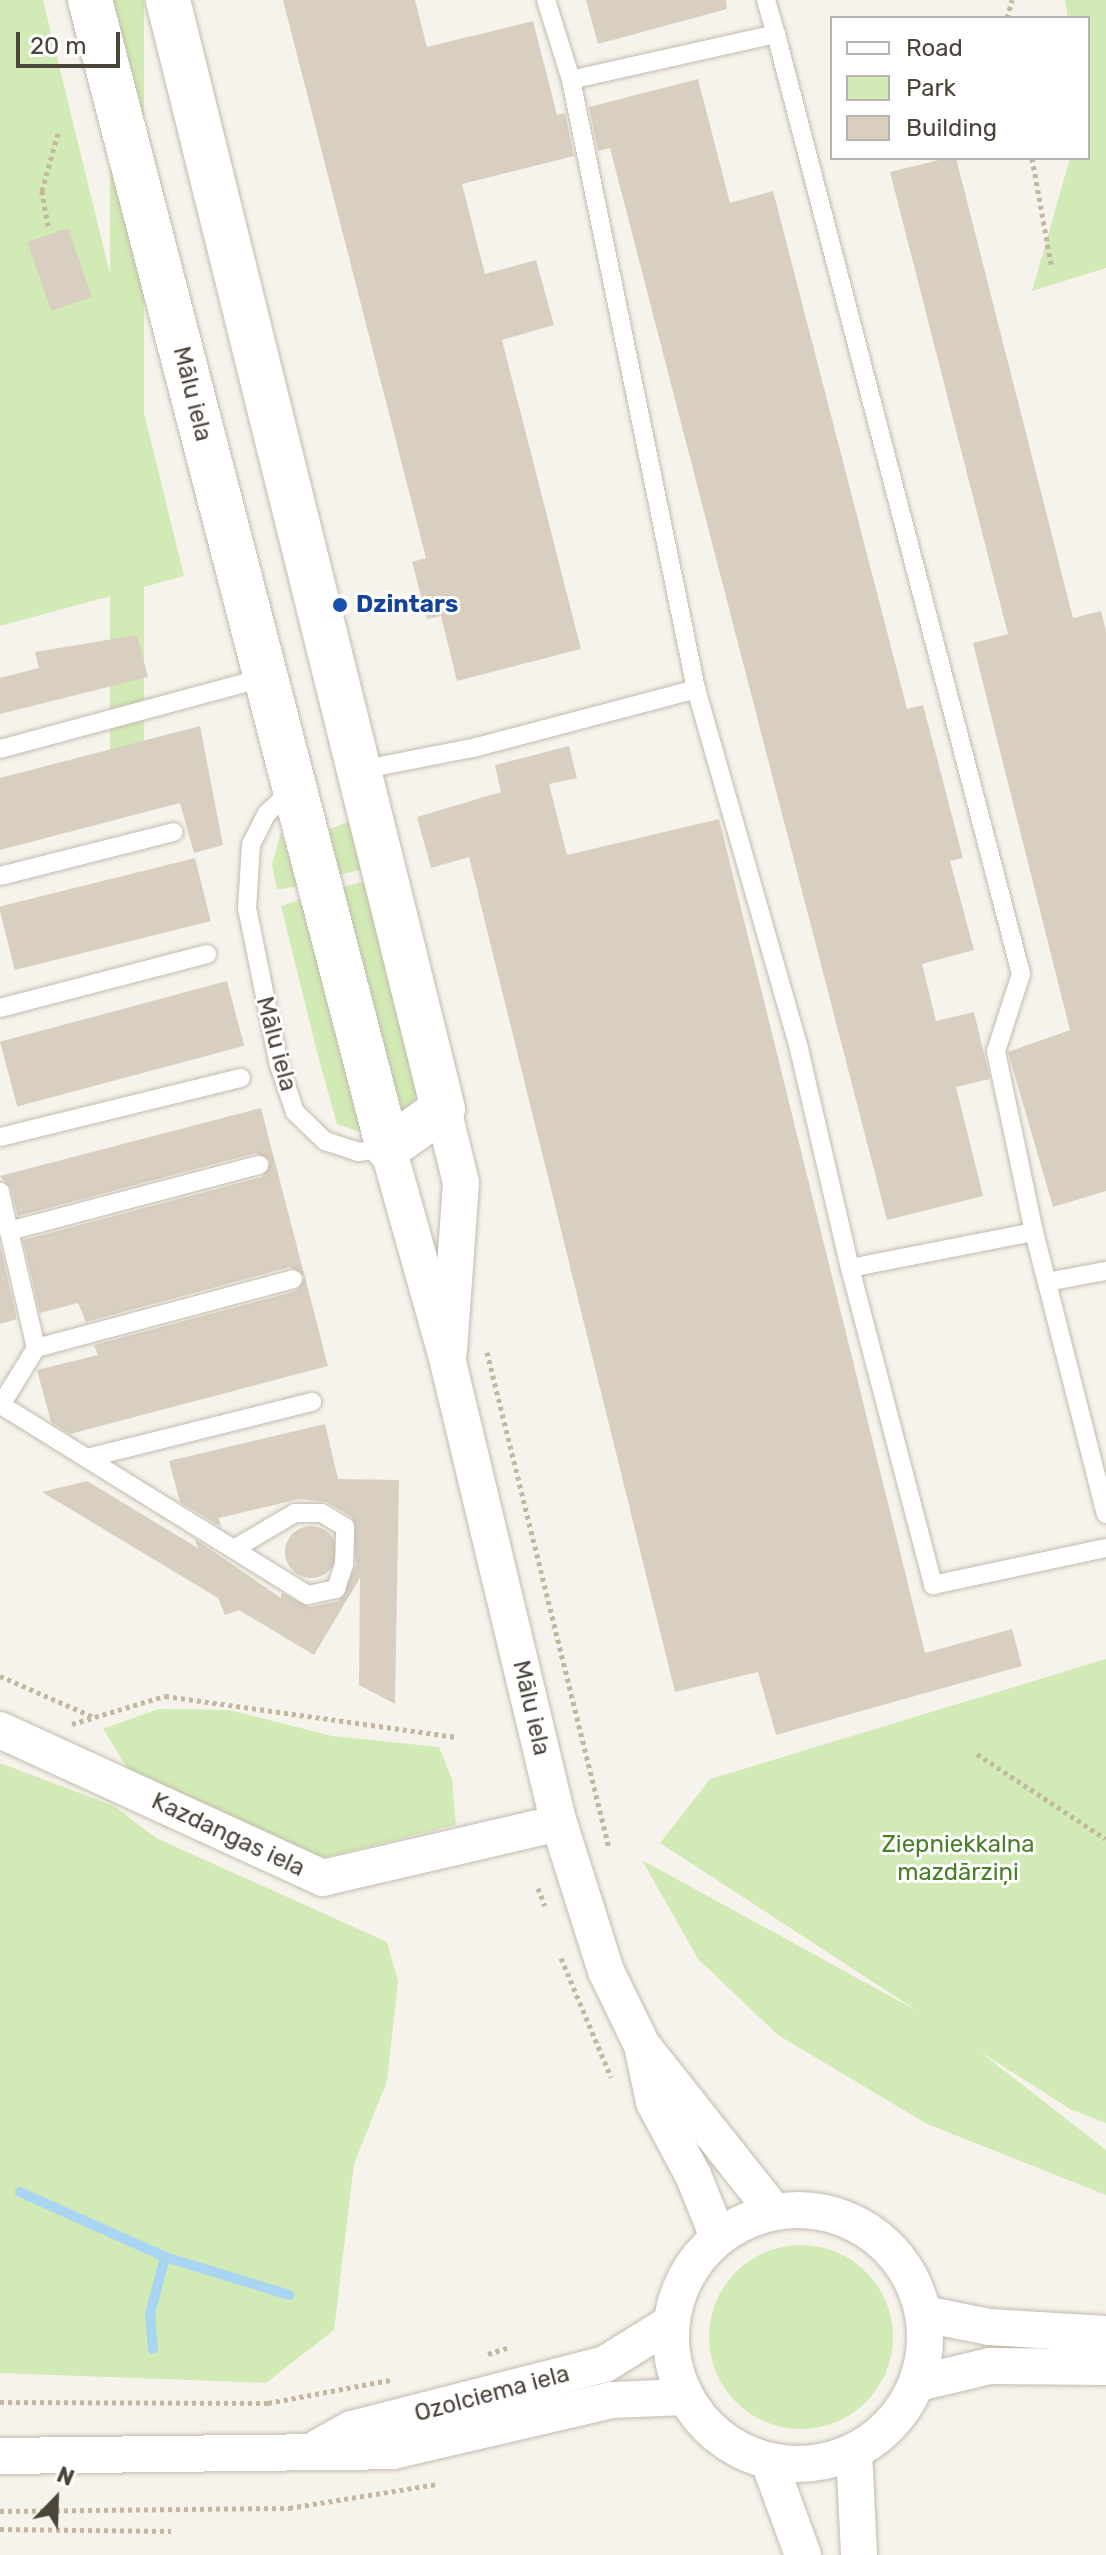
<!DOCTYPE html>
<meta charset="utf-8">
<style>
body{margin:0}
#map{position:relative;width:1106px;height:2555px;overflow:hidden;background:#f6f3ec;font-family:Rubik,sans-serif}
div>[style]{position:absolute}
.green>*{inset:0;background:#d2eab5;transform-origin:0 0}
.round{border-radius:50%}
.stream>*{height:10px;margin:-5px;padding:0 5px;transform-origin:5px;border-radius:5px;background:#a9d4f2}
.building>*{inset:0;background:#d8cfc1;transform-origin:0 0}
.path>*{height:5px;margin-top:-2.5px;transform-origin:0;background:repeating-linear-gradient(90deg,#c4b79f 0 4px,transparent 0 8px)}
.roads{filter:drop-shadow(0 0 2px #c2bbae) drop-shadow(0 0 2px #c2bbae)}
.service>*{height:18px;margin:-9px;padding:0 9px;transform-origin:9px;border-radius:9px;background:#fff}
.minor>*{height:36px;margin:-18px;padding:0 18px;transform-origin:18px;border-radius:18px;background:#fff}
.minor>.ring{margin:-18px;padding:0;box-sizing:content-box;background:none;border:36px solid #fff;border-radius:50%}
.tertiary>*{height:44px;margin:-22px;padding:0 22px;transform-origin:22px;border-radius:22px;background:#fff}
.dots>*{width:22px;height:22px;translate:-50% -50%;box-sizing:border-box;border:4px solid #fff;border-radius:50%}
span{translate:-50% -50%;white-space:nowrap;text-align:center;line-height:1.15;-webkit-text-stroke:6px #fff;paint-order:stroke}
.street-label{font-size:24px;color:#4b4439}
.transit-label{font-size:24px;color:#164399;font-weight:700}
.left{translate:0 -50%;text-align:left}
.park-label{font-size:24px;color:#4a7f2a}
.legend{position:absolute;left:830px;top:16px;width:260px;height:144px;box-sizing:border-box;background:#fff;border:2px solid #b7b4b0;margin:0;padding:10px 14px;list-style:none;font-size:24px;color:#4b4439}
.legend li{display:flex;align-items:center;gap:16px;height:40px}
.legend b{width:40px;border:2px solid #b7b4b0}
.north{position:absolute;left:16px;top:2459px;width:80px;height:80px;-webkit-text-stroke:6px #fff;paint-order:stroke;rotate:23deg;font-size:22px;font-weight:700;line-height:32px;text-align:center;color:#4b4439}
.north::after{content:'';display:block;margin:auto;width:28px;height:36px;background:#4b4439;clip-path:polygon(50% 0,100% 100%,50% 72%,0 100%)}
.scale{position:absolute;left:16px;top:32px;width:104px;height:36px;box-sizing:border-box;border:4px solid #4b4439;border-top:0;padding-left:10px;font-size:24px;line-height:28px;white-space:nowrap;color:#4b4439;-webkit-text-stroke:6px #fff;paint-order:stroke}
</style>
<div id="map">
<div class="green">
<i style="clip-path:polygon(0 0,43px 0,184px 576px,0 626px)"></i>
<i style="left:110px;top:0;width:34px;height:751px"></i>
<i style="clip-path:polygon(1065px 0,1106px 0,1106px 268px,1032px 291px,1070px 158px,1088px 158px,1088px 18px,1068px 18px)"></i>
<i style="clip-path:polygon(350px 821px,367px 868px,336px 876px,328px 830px)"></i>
<i style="clip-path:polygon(281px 832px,298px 886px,277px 890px,272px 864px)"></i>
<i style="clip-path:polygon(370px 880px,421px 1088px,408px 1113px,397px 1110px,339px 888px)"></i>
<i style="clip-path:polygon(302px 899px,364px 1129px,360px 1132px,337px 1124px,318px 1056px,281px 906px)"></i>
<i style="clip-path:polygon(1106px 1659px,1106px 2123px,1070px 2109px,979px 2051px,1106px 2150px,1106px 2195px,927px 2124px,778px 2035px,698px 1959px,642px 1860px,919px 2012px,660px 1843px,710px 1779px)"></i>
<i style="clip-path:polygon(158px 1709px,229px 1710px,332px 1736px,439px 1747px,452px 1779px,456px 1825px,322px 1858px,132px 1775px,103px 1729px)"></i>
<i style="clip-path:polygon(0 1763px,114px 1806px,156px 1838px,387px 1942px,398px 1981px,387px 2081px,354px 2164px,334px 2330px,266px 2383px,0 2373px)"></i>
<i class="round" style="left:709px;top:2245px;width:184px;height:184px"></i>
</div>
<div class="stream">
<i style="left:20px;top:2192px;width:159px;rotate:24.1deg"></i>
<i style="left:165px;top:2257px;width:59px;rotate:104.7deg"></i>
<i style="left:150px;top:2314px;width:35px;rotate:85deg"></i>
<i style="left:165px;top:2257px;width:130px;rotate:17deg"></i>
</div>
<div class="building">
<i style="clip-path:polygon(283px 0,415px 0,427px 47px,533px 21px,557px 115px,565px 113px,574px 156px,462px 184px,485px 274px,536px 260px,554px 325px,502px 340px,581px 649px,457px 681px,441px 616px,427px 619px,412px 562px,426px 558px)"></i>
<i style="clip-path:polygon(586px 0,726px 0,727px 9px,598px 44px)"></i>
<i style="clip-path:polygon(698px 79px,730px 203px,773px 191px,907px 709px,923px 705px,963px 858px,950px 861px,974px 950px,922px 964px,936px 1021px,974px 1012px,990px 1079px,956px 1087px,983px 1196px,887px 1220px,610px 148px,598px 151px,589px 107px)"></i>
<i style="clip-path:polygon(947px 158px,956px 158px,1073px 618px,1101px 611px,1106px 631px,1106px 1191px,1053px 1207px,1008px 1052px,1070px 1030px,973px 643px,1008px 634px,890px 172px)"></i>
<i style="left:68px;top:228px;width:73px;height:43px;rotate:71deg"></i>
<i style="clip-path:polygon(137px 635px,148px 677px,0 714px,0 678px,39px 668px,35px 652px)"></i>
<i style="clip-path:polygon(200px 726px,223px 845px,194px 853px,180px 803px,0 850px,0 778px)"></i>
<i style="clip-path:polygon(569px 746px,577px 778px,549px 784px,567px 855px,719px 819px,925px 1653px,1012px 1629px,1022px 1666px,776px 1735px,758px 1672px,675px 1692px,469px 857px,431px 868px,417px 817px,501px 792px,495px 765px)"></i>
<i style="left:195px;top:858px;width:65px;height:202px;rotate:76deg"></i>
<i style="left:227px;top:981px;width:67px;height:235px;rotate:75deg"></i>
<i style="clip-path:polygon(261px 1108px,328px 1366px,70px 1434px,51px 1422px,37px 1370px,98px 1355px,94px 1345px,296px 1291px,305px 1277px,290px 1267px,86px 1322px,78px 1303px,40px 1313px,23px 1240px,262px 1177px,270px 1161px,256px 1153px,18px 1216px,11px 1189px,0 1176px)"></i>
<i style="clip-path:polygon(0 1245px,17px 1319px,0 1324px)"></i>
<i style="clip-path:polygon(325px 1424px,338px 1479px,399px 1480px,395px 1704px,359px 1685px,360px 1578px,314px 1655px,239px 1610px,225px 1615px,218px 1598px,42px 1492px,87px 1481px,198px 1548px,195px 1539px,281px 1598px,282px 1593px,309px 1607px,339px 1601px,356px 1565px,352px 1517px,327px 1502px,299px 1499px,219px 1518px,221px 1527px,180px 1502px,169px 1461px)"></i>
<i class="round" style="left:285px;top:1526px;width:52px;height:52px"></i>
</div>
<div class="path">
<i style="left:1007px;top:18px;width:19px;rotate:-74deg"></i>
<i style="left:1032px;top:158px;width:108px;rotate:79.8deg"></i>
<i style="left:48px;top:226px;width:36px;rotate:-100deg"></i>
<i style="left:42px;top:191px;width:60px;rotate:-74.6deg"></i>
<i style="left:487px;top:1352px;width:511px;rotate:76.18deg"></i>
<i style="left:0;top:1676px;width:103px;rotate:23.6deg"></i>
<i style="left:72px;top:1724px;width:97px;rotate:-16.8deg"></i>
<i style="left:165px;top:1696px;width:294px;rotate:8deg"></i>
<i style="left:977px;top:1754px;width:154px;rotate:33.4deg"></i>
<i style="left:538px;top:1888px;width:19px;rotate:69deg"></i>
<i style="left:561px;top:1958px;width:129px;rotate:67.2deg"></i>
<i style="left:488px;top:2354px;width:23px;rotate:-18deg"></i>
<i style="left:0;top:2402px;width:268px;rotate:0.2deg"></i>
<i style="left:268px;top:2403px;width:124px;rotate:-10.7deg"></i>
<i style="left:0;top:2511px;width:289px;rotate:-0.6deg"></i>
<i style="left:289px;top:2508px;width:151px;rotate:-9.2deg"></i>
<i style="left:0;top:2529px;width:171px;rotate:0.7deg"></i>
</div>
<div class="roads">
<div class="service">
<i style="left:546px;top:0;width:84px;rotate:72.6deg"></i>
<i style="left:766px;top:0;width:35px;rotate:74deg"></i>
<i style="left:0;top:749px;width:273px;rotate:-15.1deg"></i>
<i style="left:360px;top:770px;width:119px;rotate:-11.1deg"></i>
<i style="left:477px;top:747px;width:227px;rotate:-14.8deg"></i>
<i style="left:696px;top:689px;width:374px;rotate:74deg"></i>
<i style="left:799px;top:1049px;width:225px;rotate:76.9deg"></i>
<i style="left:850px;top:1268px;width:187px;rotate:-11.1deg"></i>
<i style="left:1034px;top:1232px;width:185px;rotate:-101.9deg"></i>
<i style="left:996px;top:1051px;width:81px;rotate:-72deg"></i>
<i style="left:1021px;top:974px;width:971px;rotate:-104.61deg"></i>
<i style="left:776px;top:34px;width:210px;rotate:167.4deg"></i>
<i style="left:571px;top:80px;width:622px;rotate:78.4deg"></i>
<i style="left:293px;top:789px;width:35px;rotate:137deg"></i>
<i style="left:267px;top:813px;width:36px;rotate:117deg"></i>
<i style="left:251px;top:845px;width:63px;rotate:93.6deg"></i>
<i style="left:247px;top:908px;width:160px;rotate:78.5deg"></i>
<i style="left:279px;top:1065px;width:50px;rotate:71.2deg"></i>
<i style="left:295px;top:1112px;width:42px;rotate:44deg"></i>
<i style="left:325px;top:1141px;width:35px;rotate:18deg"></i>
<i style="left:358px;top:1152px;width:30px;rotate:-8deg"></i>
<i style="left:0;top:876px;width:179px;rotate:-14.2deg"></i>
<i style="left:0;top:1008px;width:214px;rotate:-14.6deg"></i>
<i style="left:0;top:1137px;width:248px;rotate:-13.8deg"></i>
<i style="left:0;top:1192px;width:160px;rotate:77deg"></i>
<i style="left:36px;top:1348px;width:67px;rotate:121.6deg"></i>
<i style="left:1px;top:1405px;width:361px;rotate:31.8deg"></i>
<i style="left:308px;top:1595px;width:29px;rotate:-12deg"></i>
<i style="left:336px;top:1589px;width:26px;rotate:-72deg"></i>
<i style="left:344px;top:1564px;width:37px;rotate:-88deg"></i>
<i style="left:345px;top:1527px;width:27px;rotate:-149deg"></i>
<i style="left:322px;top:1513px;width:27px;rotate:180deg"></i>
<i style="left:295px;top:1513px;width:71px;rotate:149.5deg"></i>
<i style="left:9px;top:1231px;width:259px;rotate:-14.8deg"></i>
<i style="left:1034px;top:1232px;width:291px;rotate:75.7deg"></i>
<i style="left:850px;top:1268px;width:328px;rotate:75.3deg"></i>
<i style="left:933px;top:1585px;width:177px;rotate:-12.1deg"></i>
<i style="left:1047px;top:1282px;width:60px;rotate:-10.6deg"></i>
<i style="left:36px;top:1348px;width:266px;rotate:-15deg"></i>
<i style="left:87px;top:1458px;width:232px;rotate:-14deg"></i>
</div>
<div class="minor">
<i style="left:443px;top:1109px;width:76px;rotate:76.3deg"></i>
<i style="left:461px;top:1183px;width:169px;rotate:94.1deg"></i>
<i style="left:388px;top:1148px;width:222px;rotate:74.3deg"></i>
<i style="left:448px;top:1362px;width:474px;rotate:76.5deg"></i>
<i style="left:559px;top:1823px;width:155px;rotate:72.4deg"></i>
<i style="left:606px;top:1971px;width:82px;rotate:64.1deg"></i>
<i style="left:642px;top:2045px;width:58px;rotate:78.1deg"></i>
<i style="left:654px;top:2102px;width:83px;rotate:61.9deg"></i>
<i style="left:693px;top:2175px;width:67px;rotate:68deg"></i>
<i style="left:0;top:1730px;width:355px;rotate:24.6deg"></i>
<i style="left:323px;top:1878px;width:242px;rotate:-13.1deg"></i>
<i style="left:645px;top:2049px;width:208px;rotate:51.6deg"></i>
<i class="ring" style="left:671px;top:2210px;width:218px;height:218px"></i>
<i style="left:924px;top:2314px;width:66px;rotate:11.3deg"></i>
<i style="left:989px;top:2327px;width:117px;rotate:3.4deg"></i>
<i style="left:918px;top:2383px;width:74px;rotate:-13.3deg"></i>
<i style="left:990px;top:2366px;width:116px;rotate:0.5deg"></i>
<i style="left:319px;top:2447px;width:38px;rotate:-29deg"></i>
<i style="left:352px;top:2429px;width:261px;rotate:-14.4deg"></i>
<i style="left:605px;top:2364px;width:78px;rotate:-31.8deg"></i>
<i style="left:854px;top:2452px;width:103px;rotate:87.2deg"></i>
<i style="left:0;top:2456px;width:393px;rotate:-0.7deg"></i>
<i style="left:393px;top:2451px;width:225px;rotate:-13.1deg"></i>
<i style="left:612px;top:2400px;width:73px;rotate:-2.4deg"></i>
<i style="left:769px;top:2462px;width:99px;rotate:69.9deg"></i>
</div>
<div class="tertiary">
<i style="left:90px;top:0;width:1186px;rotate:75.45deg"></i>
<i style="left:388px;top:1148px;width:67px;rotate:-35.3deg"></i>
<i style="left:443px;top:1109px;width:1143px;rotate:-103.93deg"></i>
</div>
</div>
<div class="dots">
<i style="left:340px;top:605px;background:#1a4fb4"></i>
</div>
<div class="street-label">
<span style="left:192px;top:394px;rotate:76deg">Mālu iela</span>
<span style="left:276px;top:1044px;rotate:75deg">Mālu iela</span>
<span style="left:531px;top:1708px;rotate:77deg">Mālu iela</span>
<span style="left:228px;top:1835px;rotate:25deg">Kazdangas iela</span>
<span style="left:492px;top:2394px;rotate:-15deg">Ozolciema iela</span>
</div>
<div class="transit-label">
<span class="left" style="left:356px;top:605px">Dzintars</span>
</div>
<div class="park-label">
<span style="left:958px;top:1859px">Ziepniekkalna<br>mazdārziņi</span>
</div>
<ul class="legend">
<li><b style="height:10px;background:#fff"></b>Road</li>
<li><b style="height:22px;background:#d2eab5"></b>Park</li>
<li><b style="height:22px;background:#d8cfc1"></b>Building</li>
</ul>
<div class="north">N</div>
<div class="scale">20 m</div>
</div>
